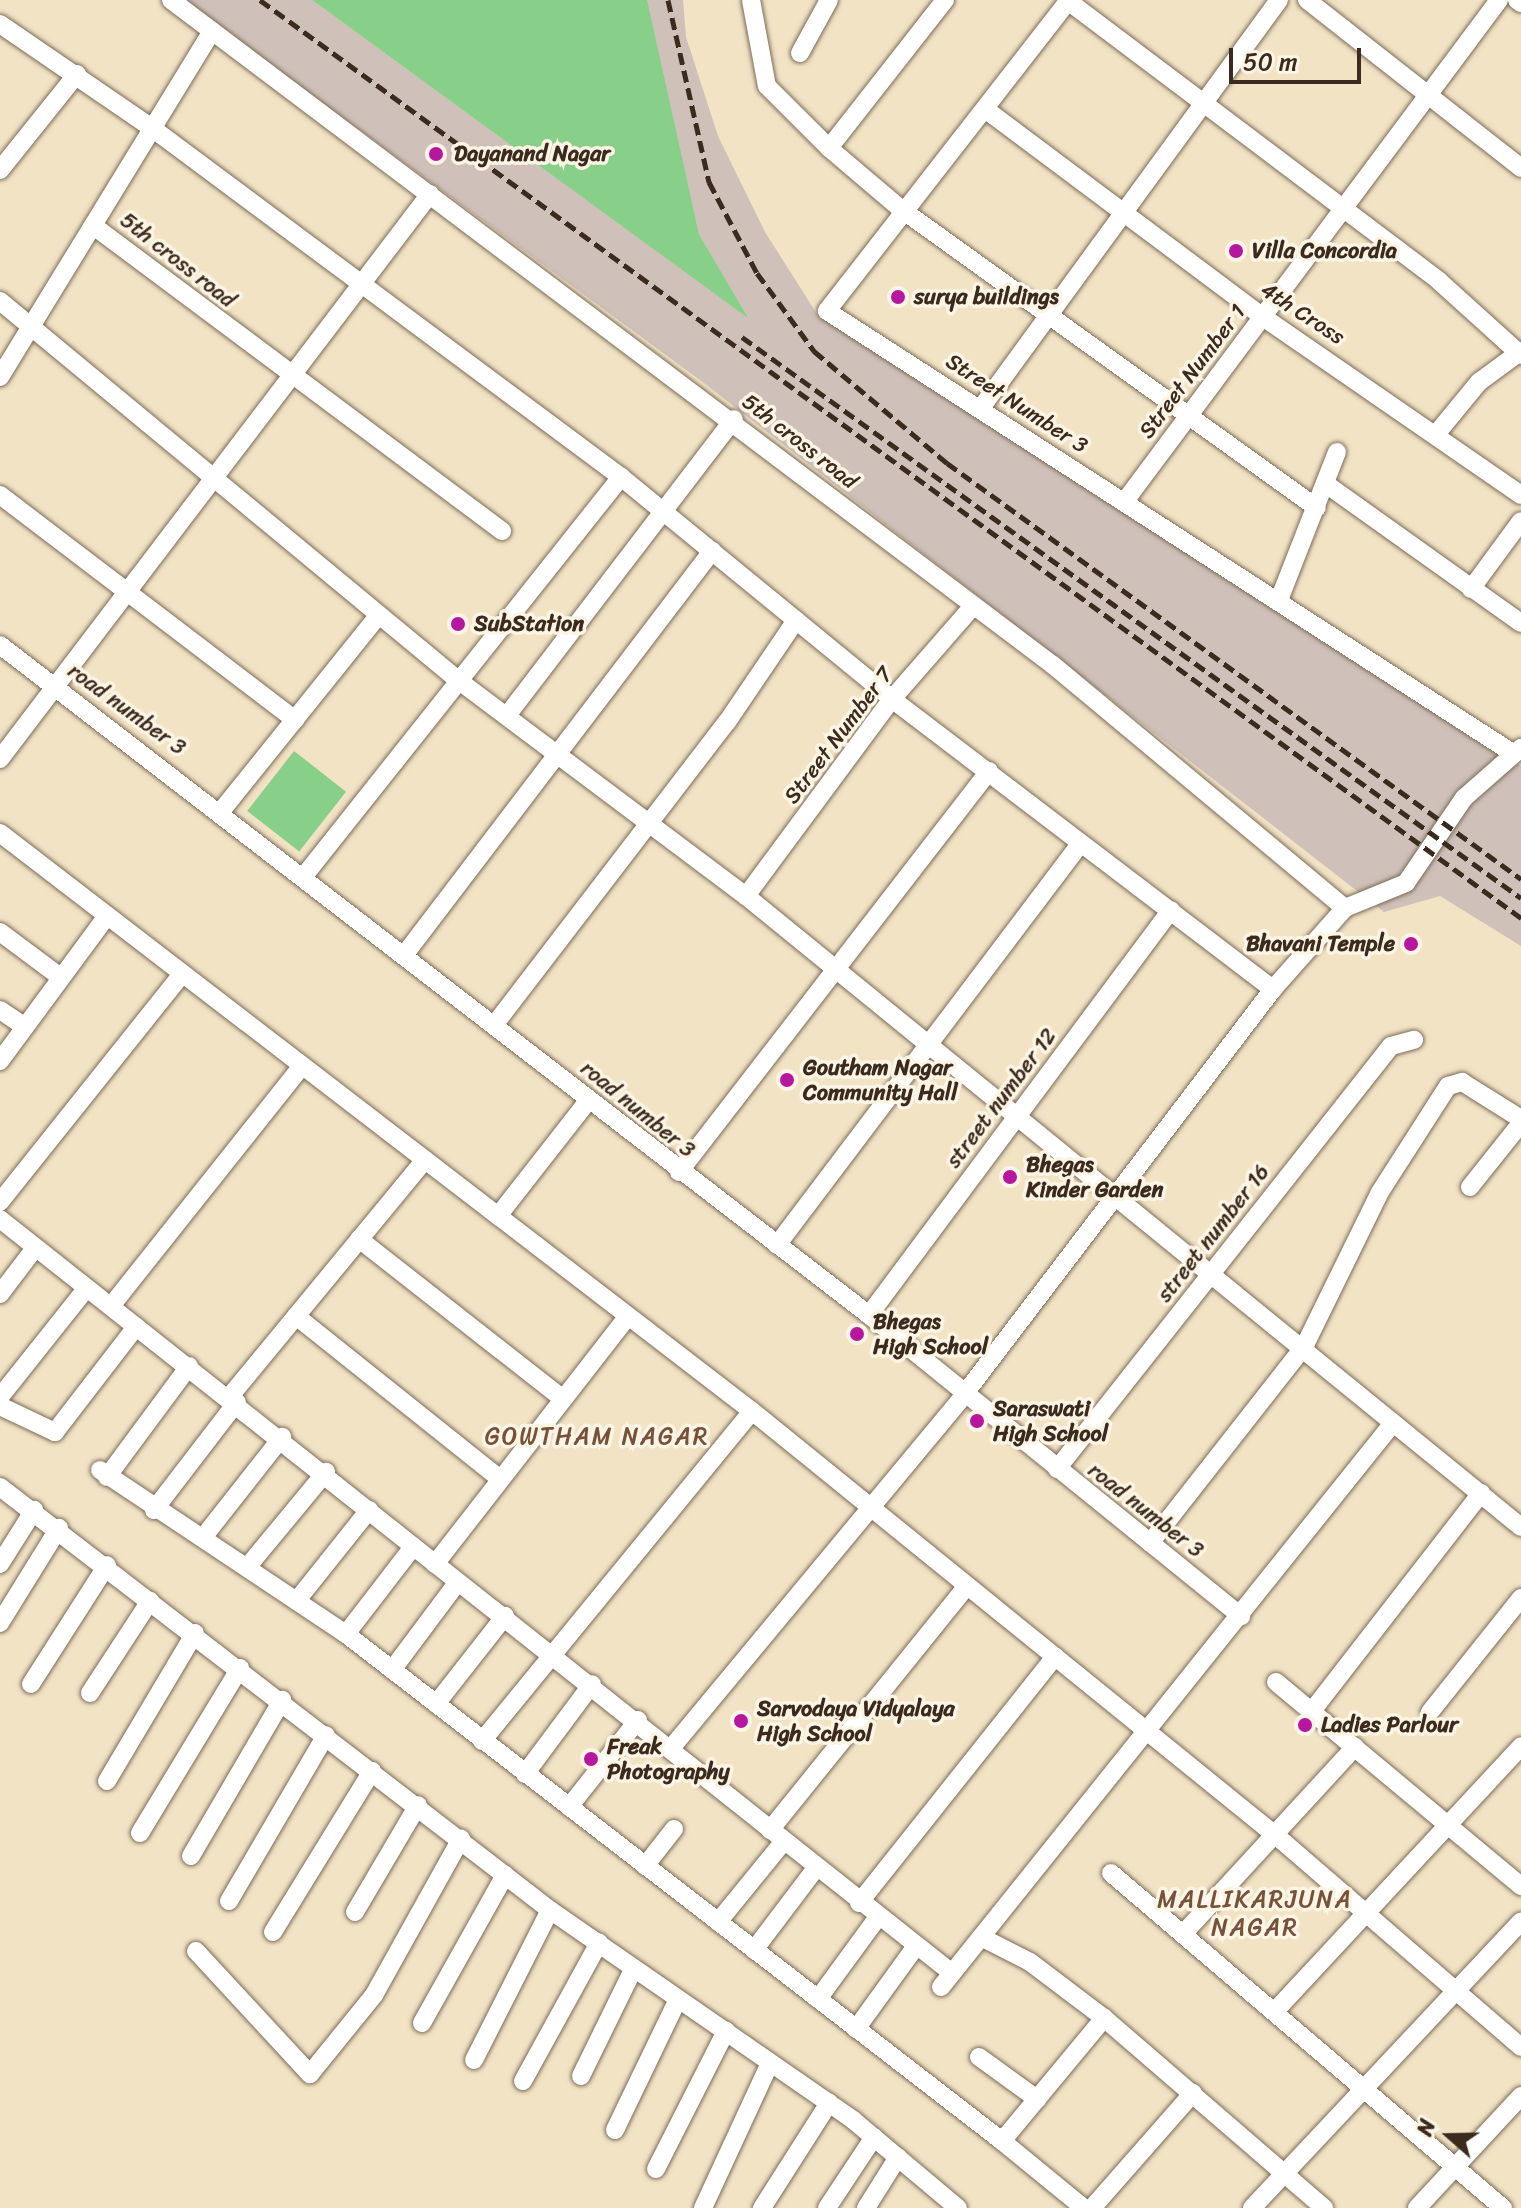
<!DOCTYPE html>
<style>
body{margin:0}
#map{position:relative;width:1521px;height:2208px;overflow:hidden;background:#f2e3c5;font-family:Sriracha,sans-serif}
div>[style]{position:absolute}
.industrial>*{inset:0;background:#cfc1ba}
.green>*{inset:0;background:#88cf8a;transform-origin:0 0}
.roads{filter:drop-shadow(0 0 2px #7b6b58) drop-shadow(0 0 2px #7b6b58)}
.minor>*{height:18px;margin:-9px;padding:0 9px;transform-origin:9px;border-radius:9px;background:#fff}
.rail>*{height:5px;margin-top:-2.5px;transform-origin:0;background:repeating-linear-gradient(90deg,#3b2a1e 0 12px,transparent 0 18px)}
.dots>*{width:22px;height:22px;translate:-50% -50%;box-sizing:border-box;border:4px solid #fcf5e5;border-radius:50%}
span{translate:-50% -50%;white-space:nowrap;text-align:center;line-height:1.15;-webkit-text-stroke:7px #fcf5e5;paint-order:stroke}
.poi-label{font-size:22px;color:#3b2a1e;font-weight:700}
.left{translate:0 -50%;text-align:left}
.right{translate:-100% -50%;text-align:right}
.street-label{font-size:22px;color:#3b2a1e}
.neighbourhood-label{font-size:24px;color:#77523a;letter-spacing:2px}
.north{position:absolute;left:1409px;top:2096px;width:80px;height:80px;-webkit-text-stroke:6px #fcf5e5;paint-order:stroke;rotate:290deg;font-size:22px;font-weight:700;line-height:32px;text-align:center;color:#3b2a1e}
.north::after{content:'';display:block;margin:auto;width:28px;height:36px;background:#3b2a1e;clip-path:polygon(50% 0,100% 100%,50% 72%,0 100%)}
.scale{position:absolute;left:1229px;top:48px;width:132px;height:36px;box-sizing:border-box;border:4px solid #3b2a1e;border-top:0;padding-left:10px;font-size:24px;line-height:28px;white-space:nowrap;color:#3b2a1e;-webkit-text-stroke:6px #fcf5e5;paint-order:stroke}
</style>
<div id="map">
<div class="industrial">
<i style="clip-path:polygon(183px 0,312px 0,746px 316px,699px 234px,647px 10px,647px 0,683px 0,686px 37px,718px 136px,765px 232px,817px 314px,1521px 766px,1521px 946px,1440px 896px,1384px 912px,704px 383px)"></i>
</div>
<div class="green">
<i style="clip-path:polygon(312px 0,647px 0,699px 234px,748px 318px)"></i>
<i style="left:294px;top:751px;width:66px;height:76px;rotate:38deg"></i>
</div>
<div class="roads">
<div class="minor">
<i style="left:171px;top:0;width:1105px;rotate:37.02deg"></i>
<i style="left:1053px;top:665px;width:380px;rotate:39.8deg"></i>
<i style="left:751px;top:0;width:87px;rotate:79.5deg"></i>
<i style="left:767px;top:86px;width:88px;rotate:45deg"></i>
<i style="left:829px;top:148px;width:94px;rotate:40.3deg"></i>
<i style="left:901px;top:209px;width:512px;rotate:35.71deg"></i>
<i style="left:1069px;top:0;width:394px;rotate:127.9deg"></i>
<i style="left:827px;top:311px;width:814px;rotate:32.81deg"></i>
<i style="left:1307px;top:0;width:272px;rotate:38.1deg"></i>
<i style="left:1517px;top:0;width:5px;rotate:37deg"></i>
<i style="left:1068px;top:1px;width:465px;rotate:37deg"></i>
<i style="left:1439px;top:281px;width:110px;rotate:42.1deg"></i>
<i style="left:0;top:24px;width:189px;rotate:34.4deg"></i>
<i style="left:156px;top:131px;width:580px;rotate:36.65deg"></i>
<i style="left:621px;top:477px;width:350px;rotate:39.3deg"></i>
<i style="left:892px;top:699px;width:479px;rotate:37.3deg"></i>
<i style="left:800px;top:53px;width:60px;rotate:-61.3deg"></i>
<i style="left:985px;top:109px;width:347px;rotate:36.8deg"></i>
<i style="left:1263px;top:317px;width:313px;rotate:34.6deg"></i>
<i style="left:829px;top:148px;width:188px;rotate:-51.9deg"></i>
<i style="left:0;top:170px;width:123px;rotate:-51.3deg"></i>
<i style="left:95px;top:227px;width:508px;rotate:36.76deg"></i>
<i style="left:0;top:301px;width:594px;rotate:39.61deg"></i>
<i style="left:458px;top:680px;width:360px;rotate:36.9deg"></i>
<i style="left:746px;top:896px;width:999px;rotate:39.15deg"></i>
<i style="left:0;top:377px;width:406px;rotate:-58.5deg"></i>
<i style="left:981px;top:408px;width:505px;rotate:-53.86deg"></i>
<i style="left:1437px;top:433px;width:66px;rotate:-50.5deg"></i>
<i style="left:1479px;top:382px;width:52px;rotate:-36.4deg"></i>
<i style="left:1326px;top:484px;width:239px;rotate:35.5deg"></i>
<i style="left:0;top:495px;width:371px;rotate:37.3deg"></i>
<i style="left:1125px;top:501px;width:625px;rotate:-53.26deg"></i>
<i style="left:1471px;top:589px;width:84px;rotate:-53.7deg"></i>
<i style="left:1279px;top:600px;width:159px;rotate:-68.6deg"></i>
<i style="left:0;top:645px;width:1097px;rotate:37.63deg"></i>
<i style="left:869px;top:1315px;width:479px;rotate:39deg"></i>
<i style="left:509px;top:713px;width:370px;rotate:-52.6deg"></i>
<i style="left:0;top:759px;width:710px;rotate:-52.73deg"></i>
<i style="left:222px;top:810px;width:250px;rotate:-51.2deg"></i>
<i style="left:0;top:833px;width:948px;rotate:37.55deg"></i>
<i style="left:752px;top:1411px;width:680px;rotate:39.03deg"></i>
<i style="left:1280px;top:1839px;width:318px;rotate:40.8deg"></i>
<i style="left:304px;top:876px;width:510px;rotate:-51.53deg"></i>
<i style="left:746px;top:896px;width:245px;rotate:-53.5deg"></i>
<i style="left:892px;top:699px;width:123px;rotate:-48.9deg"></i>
<i style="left:0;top:932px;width:74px;rotate:36.7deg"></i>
<i style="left:405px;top:954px;width:507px;rotate:-52.7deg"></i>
<i style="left:0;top:1010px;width:30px;rotate:34deg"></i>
<i style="left:495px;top:1024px;width:381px;rotate:-52.5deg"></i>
<i style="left:727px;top:722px;width:123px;rotate:-55.9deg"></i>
<i style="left:0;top:1061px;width:180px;rotate:-53.6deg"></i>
<i style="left:679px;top:1172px;width:507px;rotate:-52.29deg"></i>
<i style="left:1470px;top:1187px;width:82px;rotate:-51.4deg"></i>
<i style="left:0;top:1202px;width:290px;rotate:-51.4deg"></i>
<i style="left:498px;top:1216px;width:146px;rotate:-52deg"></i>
<i style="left:0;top:1219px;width:1214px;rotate:38.38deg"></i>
<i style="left:359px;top:1239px;width:258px;rotate:38.1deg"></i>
<i style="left:777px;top:1245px;width:503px;rotate:-52.92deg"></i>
<i style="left:0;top:1294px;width:58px;rotate:-52.7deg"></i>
<i style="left:111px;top:1306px;width:307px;rotate:-51.5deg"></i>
<i style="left:869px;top:1315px;width:505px;rotate:-53.29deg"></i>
<i style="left:296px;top:1316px;width:260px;rotate:38.6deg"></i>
<i style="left:231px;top:1395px;width:305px;rotate:-50.5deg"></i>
<i style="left:0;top:1397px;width:138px;rotate:-51.5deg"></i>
<i style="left:0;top:1406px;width:61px;rotate:25.3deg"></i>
<i style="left:55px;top:1432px;width:133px;rotate:-52.4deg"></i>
<i style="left:1057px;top:1469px;width:539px;rotate:-51.71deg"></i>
<i style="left:1391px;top:1046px;width:24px;rotate:-15deg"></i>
<i style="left:100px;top:1470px;width:296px;rotate:33.7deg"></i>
<i style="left:346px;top:1634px;width:829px;rotate:37.7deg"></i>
<i style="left:1002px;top:2141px;width:160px;rotate:-50.3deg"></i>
<i style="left:107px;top:1477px;width:138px;rotate:-53.5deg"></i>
<i style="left:0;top:1487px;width:694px;rotate:37.56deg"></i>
<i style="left:550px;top:1910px;width:369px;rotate:34.7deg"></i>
<i style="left:853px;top:2120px;width:137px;rotate:40deg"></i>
<i style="left:154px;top:1510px;width:136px;rotate:-52.5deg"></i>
<i style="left:205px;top:1535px;width:125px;rotate:-51.8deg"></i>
<i style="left:1150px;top:1543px;width:251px;rotate:-51.9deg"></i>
<i style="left:1305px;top:1345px;width:170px;rotate:-63.9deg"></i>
<i style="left:1380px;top:1192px;width:126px;rotate:-57.3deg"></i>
<i style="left:1448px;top:1086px;width:15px;rotate:-16deg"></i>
<i style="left:1462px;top:1082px;width:70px;rotate:32.1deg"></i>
<i style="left:0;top:1564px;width:64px;rotate:-57.8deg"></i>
<i style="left:435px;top:1564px;width:314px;rotate:-52.1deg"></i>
<i style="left:249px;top:1565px;width:121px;rotate:-50.4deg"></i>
<i style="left:298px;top:1599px;width:114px;rotate:-51.4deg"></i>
<i style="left:0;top:1623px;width:112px;rotate:-58.2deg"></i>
<i style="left:346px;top:1634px;width:110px;rotate:-52.4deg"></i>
<i style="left:392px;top:1670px;width:109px;rotate:-53.2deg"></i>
<i style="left:1276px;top:1682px;width:319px;rotate:39.8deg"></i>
<i style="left:31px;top:1684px;width:141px;rotate:-57.4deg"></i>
<i style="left:90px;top:1693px;width:110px;rotate:-56.9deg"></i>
<i style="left:436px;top:1704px;width:112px;rotate:-51.9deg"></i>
<i style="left:1312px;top:1711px;width:276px;rotate:-52.2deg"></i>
<i style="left:1430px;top:1712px;width:146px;rotate:-51.4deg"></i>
<i style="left:482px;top:1741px;width:426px;rotate:-50.7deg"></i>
<i style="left:672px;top:1747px;width:456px;rotate:-50.3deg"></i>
<i style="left:963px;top:1396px;width:512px;rotate:-52.7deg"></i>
<i style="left:1273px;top:989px;width:108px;rotate:-48.4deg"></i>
<i style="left:1345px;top:908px;width:66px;rotate:-22.3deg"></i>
<i style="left:1406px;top:883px;width:103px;rotate:-55.7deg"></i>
<i style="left:1464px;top:798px;width:76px;rotate:-41.3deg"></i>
<i style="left:525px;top:1774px;width:112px;rotate:-53.3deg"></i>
<i style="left:107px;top:1781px;width:172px;rotate:-59.3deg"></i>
<i style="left:569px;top:1807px;width:111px;rotate:-51.6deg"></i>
<i style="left:770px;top:1830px;width:314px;rotate:-51.1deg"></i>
<i style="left:140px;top:1833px;width:193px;rotate:-58.8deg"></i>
<i style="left:191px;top:1856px;width:181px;rotate:-59.7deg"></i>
<i style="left:645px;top:1866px;width:47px;rotate:-51.9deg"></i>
<i style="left:1111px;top:1873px;width:516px;rotate:40.52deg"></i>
<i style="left:229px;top:1901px;width:192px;rotate:-59.7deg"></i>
<i style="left:859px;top:1903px;width:315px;rotate:-51.5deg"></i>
<i style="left:355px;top:1912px;width:124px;rotate:-59.5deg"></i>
<i style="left:718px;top:1922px;width:104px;rotate:-50.8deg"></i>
<i style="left:273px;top:1932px;width:189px;rotate:-58.4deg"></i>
<i style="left:1183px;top:1934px;width:254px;rotate:-47.4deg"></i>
<i style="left:981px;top:1937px;width:55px;rotate:27deg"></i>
<i style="left:1030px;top:1962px;width:93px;rotate:37.1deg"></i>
<i style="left:1104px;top:2018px;width:291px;rotate:40.8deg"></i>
<i style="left:754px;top:1950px;width:103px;rotate:-52.9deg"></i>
<i style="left:196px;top:1951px;width:168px;rotate:47.2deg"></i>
<i style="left:310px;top:2074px;width:102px;rotate:-51deg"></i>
<i style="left:374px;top:1995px;width:179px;rotate:-60.9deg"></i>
<i style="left:941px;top:1987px;width:723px;rotate:-51.29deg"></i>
<i style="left:818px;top:1999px;width:102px;rotate:-53.8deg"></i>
<i style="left:1276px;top:2010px;width:360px;rotate:-47.1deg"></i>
<i style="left:422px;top:2023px;width:170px;rotate:-60.7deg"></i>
<i style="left:856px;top:2029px;width:102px;rotate:-54.1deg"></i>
<i style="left:979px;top:2057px;width:72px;rotate:35.9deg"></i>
<i style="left:474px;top:2060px;width:168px;rotate:-63.1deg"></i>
<i style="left:581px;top:2076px;width:120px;rotate:-63.9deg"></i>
<i style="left:523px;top:2081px;width:158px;rotate:-61.2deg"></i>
<i style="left:615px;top:2130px;width:145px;rotate:-64.3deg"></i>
<i style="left:1002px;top:2141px;width:106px;rotate:39.3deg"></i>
<i style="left:656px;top:2169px;width:155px;rotate:-63.1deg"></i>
<i style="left:703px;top:2208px;width:160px;rotate:-65.2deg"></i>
<i style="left:762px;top:2208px;width:125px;rotate:-57.5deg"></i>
<i style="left:827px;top:2208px;width:85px;rotate:-56.5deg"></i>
<i style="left:866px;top:2208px;width:60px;rotate:-57.9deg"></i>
<i style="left:1092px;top:2208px;width:153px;rotate:-48.7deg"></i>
<i style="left:1252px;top:2208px;width:393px;rotate:-46.8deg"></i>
<i style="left:1417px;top:2208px;width:153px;rotate:-47.1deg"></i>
</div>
</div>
<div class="rail">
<i style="left:260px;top:0;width:1560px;rotate:36.05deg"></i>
<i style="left:668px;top:0;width:187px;rotate:77.3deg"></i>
<i style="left:709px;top:182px;width:103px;rotate:62.2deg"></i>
<i style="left:757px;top:273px;width:97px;rotate:53.8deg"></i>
<i style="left:814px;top:351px;width:174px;rotate:40.1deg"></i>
<i style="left:947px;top:463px;width:709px;rotate:35.93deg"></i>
<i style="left:742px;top:337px;width:960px;rotate:35.76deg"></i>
</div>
<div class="dots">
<i style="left:436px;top:154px;background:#b5179e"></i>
<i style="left:1236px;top:251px;background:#b5179e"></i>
<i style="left:898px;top:297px;background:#b5179e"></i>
<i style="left:458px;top:624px;background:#b5179e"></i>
<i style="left:1411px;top:944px;background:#b5179e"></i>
<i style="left:787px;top:1080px;background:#b5179e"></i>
<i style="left:1010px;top:1177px;background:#b5179e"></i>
<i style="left:857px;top:1334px;background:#b5179e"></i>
<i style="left:977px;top:1421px;background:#b5179e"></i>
<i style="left:741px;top:1721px;background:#b5179e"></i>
<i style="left:1305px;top:1725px;background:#b5179e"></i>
<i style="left:591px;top:1759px;background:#b5179e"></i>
</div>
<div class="poi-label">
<span class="left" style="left:454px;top:154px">Dayanand Nagar</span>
<span class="left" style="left:1252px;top:251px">Villa Concordia</span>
<span class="left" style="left:914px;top:297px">surya buildings</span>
<span class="left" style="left:474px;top:624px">SubStation</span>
<span class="right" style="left:1395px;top:944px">Bhavani Temple</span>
<span class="left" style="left:803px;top:1080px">Goutham Nagar<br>Community Hall</span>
<span class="left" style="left:1026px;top:1177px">Bhegas<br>Kinder Garden</span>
<span class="left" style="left:873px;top:1334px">Bhegas<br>High School</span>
<span class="left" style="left:993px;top:1421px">Saraswati<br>High School</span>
<span class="left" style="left:757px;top:1721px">Sarvodaya Vidyalaya<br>High School</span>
<span class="left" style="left:1321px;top:1725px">Ladies Parlour</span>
<span class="left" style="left:607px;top:1759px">Freak<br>Photography</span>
</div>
<div class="street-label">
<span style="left:178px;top:260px;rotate:38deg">5th cross road</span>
<span style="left:1303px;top:313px;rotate:33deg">4th Cross</span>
<span style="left:1192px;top:371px;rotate:-53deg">Street Number 1</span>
<span style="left:1017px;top:403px;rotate:33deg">Street Number 3</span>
<span style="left:800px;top:441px;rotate:38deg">5th cross road</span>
<span style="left:127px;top:709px;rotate:36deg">road number 3</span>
<span style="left:838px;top:735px;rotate:-53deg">Street Number 7</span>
<span style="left:1001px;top:1098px;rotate:-53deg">street number 12</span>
<span style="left:638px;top:1109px;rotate:39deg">road number 3</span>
<span style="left:1213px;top:1233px;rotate:-52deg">street number 16</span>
<span style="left:1146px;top:1510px;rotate:38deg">road number 3</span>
</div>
<div class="neighbourhood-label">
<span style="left:597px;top:1437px">GOWTHAM NAGAR</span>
<span style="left:1255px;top:1914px">MALLIKARJUNA<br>NAGAR</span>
</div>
<div class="north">N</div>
<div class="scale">50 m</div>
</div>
